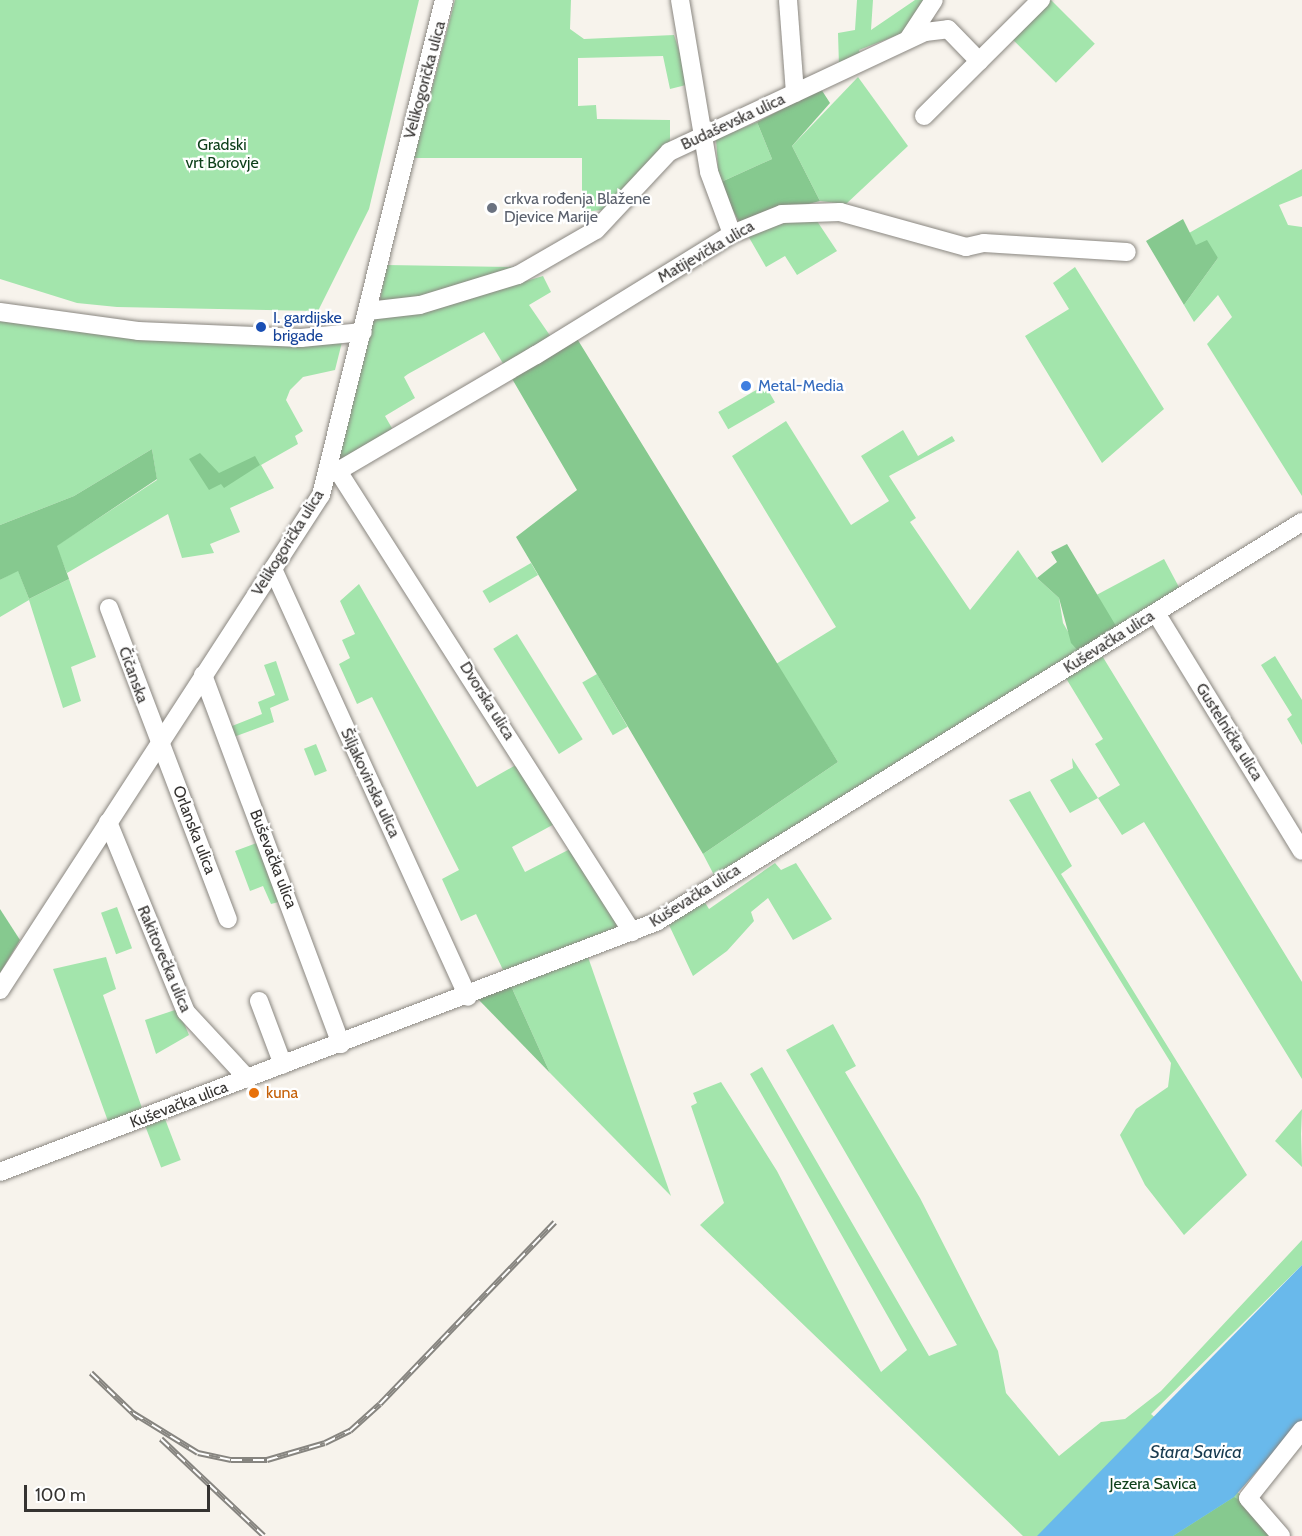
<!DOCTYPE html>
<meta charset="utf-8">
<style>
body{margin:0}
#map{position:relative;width:1302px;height:1536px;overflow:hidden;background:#f7f3ec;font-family:Cabin,sans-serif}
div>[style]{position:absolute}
.green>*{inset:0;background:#a3e5ac;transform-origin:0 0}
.forest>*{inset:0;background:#86c98f}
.water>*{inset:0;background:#69b9eb}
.roads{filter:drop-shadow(0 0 2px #8a8781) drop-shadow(0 0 2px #8a8781)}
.minor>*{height:18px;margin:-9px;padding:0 9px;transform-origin:9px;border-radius:9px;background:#fff}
.rail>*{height:6px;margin-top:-3px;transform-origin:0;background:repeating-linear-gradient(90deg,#fff 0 11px,#878580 0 22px);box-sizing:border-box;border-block:2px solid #878580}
.dots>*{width:16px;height:16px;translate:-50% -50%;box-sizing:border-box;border:3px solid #fff;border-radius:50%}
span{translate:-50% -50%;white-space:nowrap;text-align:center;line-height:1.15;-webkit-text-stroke:4.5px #fff;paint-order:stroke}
.street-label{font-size:16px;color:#353331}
.park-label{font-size:16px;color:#0f401b}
.worship-label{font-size:16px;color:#5b616d}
.left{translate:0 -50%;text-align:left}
.transit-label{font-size:16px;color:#164399}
.shop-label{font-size:16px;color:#366cbe}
.food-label{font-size:16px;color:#c56008}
.water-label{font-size:18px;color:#183b50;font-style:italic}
.scale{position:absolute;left:24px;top:1485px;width:186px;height:27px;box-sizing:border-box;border:3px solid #353331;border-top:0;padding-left:8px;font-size:18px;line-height:21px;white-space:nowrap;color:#353331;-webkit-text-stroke:4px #fff;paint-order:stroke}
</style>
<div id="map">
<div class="green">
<i style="clip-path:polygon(0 0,419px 0,369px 209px,318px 311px,117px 307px,77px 303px,0 279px)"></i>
<i style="clip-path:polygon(455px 0,571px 0,570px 29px,584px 39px,674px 35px,690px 84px,670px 89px,663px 56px,578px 58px,578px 106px,596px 105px,597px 119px,670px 120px,670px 141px,602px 210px,582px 212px,582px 158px,414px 158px)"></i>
<i style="clip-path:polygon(857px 0,873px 0,871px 30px,915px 0,929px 0,908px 31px,859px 50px,861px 56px,839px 66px,838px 33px,855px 30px)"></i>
<i style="left:1051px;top:0;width:62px;height:55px;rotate:45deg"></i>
<i style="clip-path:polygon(858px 77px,908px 146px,846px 204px,820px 201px,792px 146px)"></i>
<i style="clip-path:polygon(757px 122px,772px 159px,719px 183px,716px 139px)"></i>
<i style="clip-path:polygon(1302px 169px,1302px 196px,1279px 205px,1288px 225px,1302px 227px,1302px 496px,1207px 344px,1232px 317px,1218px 295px,1194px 322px,1184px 305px,1218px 258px,1196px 246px,1189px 233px)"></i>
<i style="clip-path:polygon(813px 215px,837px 251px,797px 275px,785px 256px,766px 267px,747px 234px)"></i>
<i style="clip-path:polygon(387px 265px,518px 267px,456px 288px,379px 305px)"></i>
<i style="clip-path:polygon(1075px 267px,1164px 409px,1102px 463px,1025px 336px,1069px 309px,1053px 283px)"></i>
<i style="clip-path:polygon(543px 276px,551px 292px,529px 305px,551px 337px,504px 365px,484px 332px,408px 374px,404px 377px,415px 398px,385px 416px,393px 430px,338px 462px,374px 319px,444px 306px)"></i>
<i style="clip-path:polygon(0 315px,110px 335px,342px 342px,335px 370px,303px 377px,290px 390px,286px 400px,303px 431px,295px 436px,298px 444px,261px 465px,274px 488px,230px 508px,240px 532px,210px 544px,214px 553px,182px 558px,168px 514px,67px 573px,56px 546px,157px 480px,152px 449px,74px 496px,0 525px)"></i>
<i style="left:765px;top:385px;width:20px;height:54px;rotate:60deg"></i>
<i style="clip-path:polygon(786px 421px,851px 525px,889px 501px,861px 456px,903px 430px,918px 456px,952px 436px,955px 441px,889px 476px,916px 518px,910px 522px,970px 610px,1018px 550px,1037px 578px,1059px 598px,1063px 623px,1081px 654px,714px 875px,703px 854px,838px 762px,776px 664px,836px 627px,732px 456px)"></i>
<i style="left:1164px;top:559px;width:38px;height:76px;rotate:62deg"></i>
<i style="left:531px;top:563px;width:14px;height:56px;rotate:60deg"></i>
<i style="clip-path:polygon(18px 570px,29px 599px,69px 579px,96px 657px,71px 667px,81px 701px,63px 708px,29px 600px,0 617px,0 580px)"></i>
<i style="clip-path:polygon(359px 584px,477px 787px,521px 762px,558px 822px,512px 847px,525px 872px,574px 847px,618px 918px,618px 930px,506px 976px,476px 914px,461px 921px,442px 879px,459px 870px,372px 697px,357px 704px,339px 664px,350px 658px,342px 640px,355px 634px,340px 601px)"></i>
<i style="left:517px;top:634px;width:124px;height:28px;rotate:58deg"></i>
<i style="clip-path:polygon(1101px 654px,1302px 982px,1302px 1079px,1144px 822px,1122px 835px,1098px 798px,1070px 813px,1050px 780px,1073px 768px,1072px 758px,1098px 798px,1120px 785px,1095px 744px,1103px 739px,1064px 675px)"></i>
<i style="clip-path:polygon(1275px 656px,1302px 700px,1302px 745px,1287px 719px,1292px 715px,1261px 665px)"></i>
<i style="clip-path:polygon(276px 661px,289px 700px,270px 708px,274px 722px,231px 738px,227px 728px,262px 714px,258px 702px,275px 695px,264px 665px)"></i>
<i style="left:597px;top:674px;width:61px;height:17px;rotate:60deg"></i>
<i style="left:316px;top:744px;width:29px;height:13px;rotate:68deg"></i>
<i style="clip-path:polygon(1030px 791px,1072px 866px,1061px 874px,1247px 1175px,1184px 1235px,1145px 1185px,1120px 1135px,1136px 1109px,1168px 1087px,1171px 1063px,1009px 800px)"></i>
<i style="clip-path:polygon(259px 842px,282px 901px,271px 904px,263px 886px,250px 891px,235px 851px)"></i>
<i style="clip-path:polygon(775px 863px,781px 870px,796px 863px,832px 919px,793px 940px,768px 898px,751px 912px,754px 921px,727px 951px,693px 976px,669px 925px,704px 901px,709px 909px)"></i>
<i style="left:117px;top:907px;width:44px;height:17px;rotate:70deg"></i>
<i style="clip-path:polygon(106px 957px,116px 989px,103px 995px,143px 1111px,109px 1124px,53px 969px)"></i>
<i style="clip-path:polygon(588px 957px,671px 1196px,550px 1073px,511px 986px)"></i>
<i style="clip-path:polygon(178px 1009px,189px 1035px,156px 1054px,145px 1020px)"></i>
<i style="clip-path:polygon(833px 1024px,856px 1066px,845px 1072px,920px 1198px,998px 1351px,1006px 1393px,1059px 1456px,1101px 1422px,1125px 1419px,1161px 1391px,1302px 1240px,1302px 1265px,1151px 1414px,1286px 1536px,1023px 1536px,700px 1225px,724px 1203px,691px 1106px,697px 1103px,693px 1093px,721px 1082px,777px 1171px,881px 1372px,907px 1350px,750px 1074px,762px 1067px,929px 1356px,957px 1345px,786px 1050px)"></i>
<i style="clip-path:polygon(1302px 1109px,1301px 1134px,1302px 1167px,1275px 1141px)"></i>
<i style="left:165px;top:1119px;width:44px;height:21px;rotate:69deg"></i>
</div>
<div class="forest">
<i style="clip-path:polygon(821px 89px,830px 103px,792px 146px,820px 201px,739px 222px,719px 183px,772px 159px,757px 122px)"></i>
<i style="clip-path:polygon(1183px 219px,1196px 245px,1207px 240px,1218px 258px,1184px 305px,1146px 241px)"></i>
<i style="clip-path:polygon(576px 337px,838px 762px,703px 854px,516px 537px,577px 490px,511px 377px)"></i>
<i style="clip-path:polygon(152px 449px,157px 479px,57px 546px,69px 579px,29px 599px,18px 571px,0 580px,0 525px,74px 496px)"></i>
<i style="clip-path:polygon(200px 453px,219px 473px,255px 456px,260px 465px,224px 488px,221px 484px,209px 490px,189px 459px)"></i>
<i style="clip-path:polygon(1067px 544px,1119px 631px,1081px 654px,1071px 643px,1059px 598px,1037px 578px,1057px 562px,1051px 552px)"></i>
<i style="clip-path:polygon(0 909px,20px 940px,0 973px)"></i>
<i style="clip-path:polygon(511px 986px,550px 1073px,477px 998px)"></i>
<i style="clip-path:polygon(1234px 1497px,1276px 1520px,1286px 1536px,1173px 1536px)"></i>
</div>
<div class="water">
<i style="clip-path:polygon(1302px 1265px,1302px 1420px,1234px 1497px,1173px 1536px,1037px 1536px)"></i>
</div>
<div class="roads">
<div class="minor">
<i style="left:680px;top:0;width:174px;rotate:80.4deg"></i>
<i style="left:709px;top:172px;width:66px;rotate:69.6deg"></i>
<i style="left:788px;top:0;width:93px;rotate:85.7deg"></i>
<i style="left:909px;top:38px;width:45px;rotate:-56.7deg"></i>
<i style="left:924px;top:116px;width:165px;rotate:-44.8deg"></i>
<i style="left:368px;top:311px;width:52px;rotate:-6.6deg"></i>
<i style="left:420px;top:305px;width:102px;rotate:-17deg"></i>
<i style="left:518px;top:275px;width:90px;rotate:-30deg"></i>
<i style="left:596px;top:230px;width:107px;rotate:-46.9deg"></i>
<i style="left:669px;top:152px;width:283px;rotate:-25.1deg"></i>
<i style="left:925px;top:32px;width:23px;rotate:-7deg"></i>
<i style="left:948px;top:29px;width:45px;rotate:45.9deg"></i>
<i style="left:0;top:312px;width:139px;rotate:7.8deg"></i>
<i style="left:138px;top:331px;width:163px;rotate:2.5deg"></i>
<i style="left:301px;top:338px;width:62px;rotate:-5.5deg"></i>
<i style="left:329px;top:471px;width:9px"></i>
<i style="left:338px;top:471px;width:229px;rotate:-30.4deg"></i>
<i style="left:536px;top:355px;width:230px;rotate:-31.7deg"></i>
<i style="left:732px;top:234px;width:54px;rotate:-21.8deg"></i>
<i style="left:782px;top:214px;width:58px;rotate:-2deg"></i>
<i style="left:840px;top:212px;width:131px;rotate:15.5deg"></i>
<i style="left:966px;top:247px;width:18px;rotate:-13deg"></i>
<i style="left:984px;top:243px;width:143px;rotate:3.6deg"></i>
<i style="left:338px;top:471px;width:547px;rotate:57.47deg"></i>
<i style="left:273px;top:569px;width:470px;rotate:65.5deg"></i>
<i style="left:109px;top:608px;width:333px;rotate:69.1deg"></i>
<i style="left:1156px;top:613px;width:279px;rotate:58.5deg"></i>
<i style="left:203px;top:675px;width:394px;rotate:69.5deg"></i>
<i style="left:108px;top:822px;width:205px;rotate:67.7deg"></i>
<i style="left:186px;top:1012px;width:91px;rotate:47.2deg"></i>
<i style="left:0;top:990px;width:590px;rotate:-57.04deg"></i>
<i style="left:321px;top:495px;width:510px;rotate:-76.05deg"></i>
<i style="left:259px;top:1001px;width:68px;rotate:69.4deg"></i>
<i style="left:0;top:1172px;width:702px;rotate:-20.86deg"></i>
<i style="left:656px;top:922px;width:760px;rotate:-31.77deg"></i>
<i style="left:1281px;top:1536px;width:50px;rotate:-131deg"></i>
<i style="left:1248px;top:1498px;width:87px;rotate:-51.5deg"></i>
</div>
</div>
<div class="rail">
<i style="left:91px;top:1373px;width:66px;rotate:43.8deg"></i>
<i style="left:133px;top:1413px;width:76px;rotate:31.6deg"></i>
<i style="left:198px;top:1453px;width:34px;rotate:12deg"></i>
<i style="left:231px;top:1460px;width:36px"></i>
<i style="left:267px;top:1460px;width:60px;rotate:-16.3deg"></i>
<i style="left:325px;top:1443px;width:28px;rotate:-26deg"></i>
<i style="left:350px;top:1431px;width:40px;rotate:-42deg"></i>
<i style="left:380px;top:1404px;width:252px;rotate:-46.1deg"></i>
<i style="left:161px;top:1439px;width:141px;rotate:43.3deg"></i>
</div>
<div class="dots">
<i style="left:492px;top:208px;background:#6b7280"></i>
<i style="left:261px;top:327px;background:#1a4fb4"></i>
<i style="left:746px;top:386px;background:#3f7fe0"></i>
<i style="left:254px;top:1093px;background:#e8710a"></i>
</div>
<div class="street-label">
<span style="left:425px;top:80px;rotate:-75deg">Velikogorička ulica</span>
<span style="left:733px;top:122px;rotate:-25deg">Budaševska ulica</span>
<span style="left:706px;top:252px;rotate:-30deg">Matijevička ulica</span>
<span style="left:288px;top:543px;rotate:-58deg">Velikogorička ulica</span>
<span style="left:1109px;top:642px;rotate:-32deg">Kuševačka ulica</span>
<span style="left:133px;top:675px;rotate:70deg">Čičanska</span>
<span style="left:487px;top:701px;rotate:58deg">Dvorska ulica</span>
<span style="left:1229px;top:732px;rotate:58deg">Gustelnička ulica</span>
<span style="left:370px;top:783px;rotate:65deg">Šiljakovinska ulica</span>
<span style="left:194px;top:830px;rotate:69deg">Orlanska ulica</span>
<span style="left:273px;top:859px;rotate:69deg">Buševačka ulica</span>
<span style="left:695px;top:896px;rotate:-32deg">Kuševačka ulica</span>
<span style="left:164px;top:959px;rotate:67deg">Rakitovečka ulica</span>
<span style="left:179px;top:1105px;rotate:-21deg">Kuševačka ulica</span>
</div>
<div class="park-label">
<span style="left:222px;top:154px">Gradski<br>vrt Borovje</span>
<span style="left:1153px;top:1484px">Jezera Savica</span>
</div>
<div class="worship-label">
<span class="left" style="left:504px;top:208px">crkva rođenja Blažene<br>Djevice Marije</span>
</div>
<div class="transit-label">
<span class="left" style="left:273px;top:327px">I. gardijske<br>brigade</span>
</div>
<div class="shop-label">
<span class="left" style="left:758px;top:386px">Metal-Media</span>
</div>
<div class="food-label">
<span class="left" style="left:266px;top:1093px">kuna</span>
</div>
<div class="water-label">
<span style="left:1196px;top:1452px">Stara Savica</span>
</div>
<div class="scale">100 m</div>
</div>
